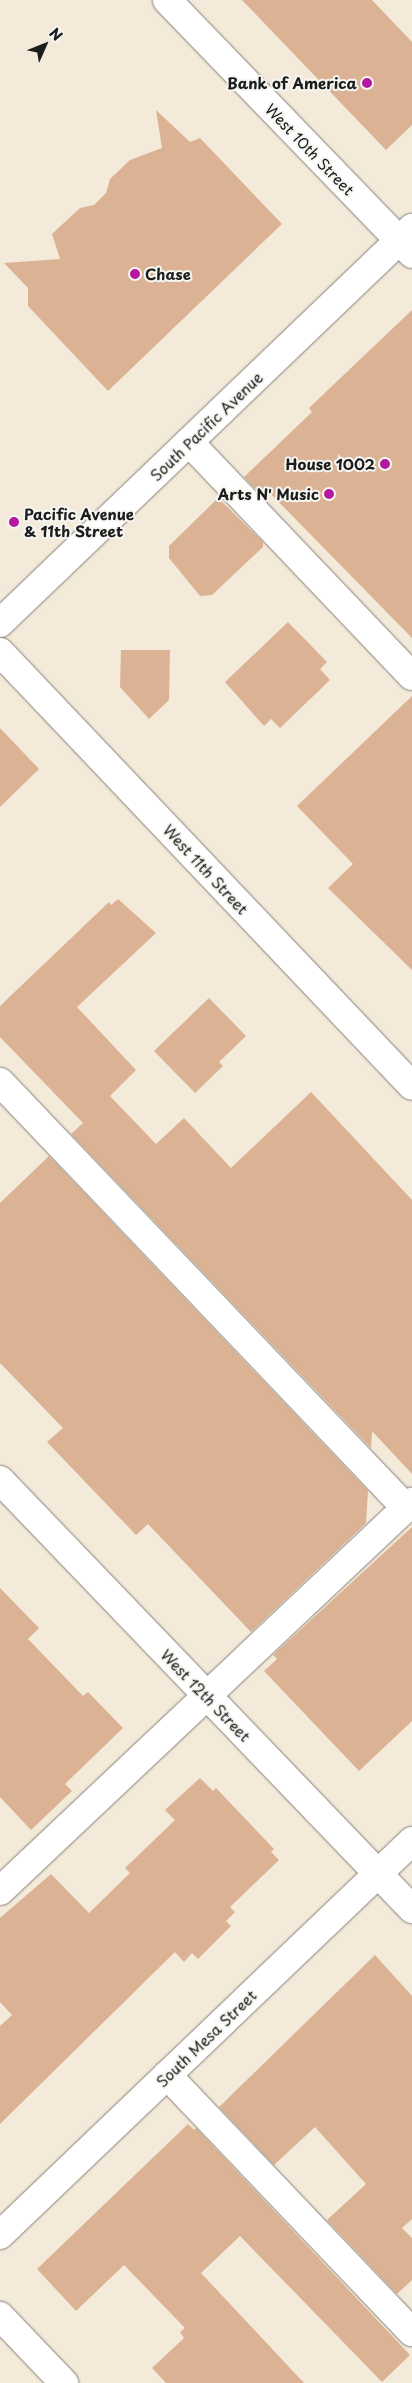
<!DOCTYPE html>
<style>
body{margin:0}
#map{position:relative;width:412px;height:2383px;overflow:hidden;background:#f4eada;font-family:"Playpen Sans",sans-serif}
div>[style]{position:absolute}
.building>*{inset:0;background:#dbb294}
.roads{filter:drop-shadow(0 0 1px #88837b) drop-shadow(0 0 1px #88837b)}
.minor>*{height:28px;margin:-14px;padding:0 14px;transform-origin:14px;border-radius:14px;background:#fff}
.major>*{height:28px;margin:-14px;padding:0 14px;transform-origin:14px;border-radius:14px;background:#fff}
.dots>*{width:14px;height:14px;translate:-50% -50%;box-sizing:border-box;border:2px solid #f6f6f2;border-radius:50%}
span{translate:-50% -50%;white-space:nowrap;text-align:center;line-height:1.15;-webkit-text-stroke:4px #f6f6f2;paint-order:stroke}
.poi-label{font-size:15px;color:#1c1c1c;font-weight:700}
.right{translate:-100% -50%;text-align:right}
.left{translate:0 -50%;text-align:left}
.street-label{font-size:15px;color:#1c1c1c}
.north{position:absolute;left:20px;top:20px;width:50px;height:50px;-webkit-text-stroke:4px #f6f6f2;paint-order:stroke;rotate:46deg;font-size:14px;font-weight:700;line-height:20px;text-align:center;color:#1c1c1c}
.north::after{content:'';display:block;margin:auto;width:18px;height:22px;background:#1c1c1c;clip-path:polygon(50% 0,100% 100%,50% 72%,0 100%)}
</style>
<div id="map">
<div class="building">
<i style="clip-path:polygon(242px 0,372px 0,412px 42px,412px 125px,386px 150px)"></i>
<i style="clip-path:polygon(156px 110px,190px 142px,200px 138px,282px 224px,108px 391px,28px 306px,28px 288px,4px 263px,60px 259px,52px 234px,80px 208px,94px 205px,106px 193px,110px 179px,130px 160px,162px 148px)"></i>
<i style="clip-path:polygon(412px 310px,412px 638px,266px 489px,265px 499px,244px 477px,312px 412px,309px 408px)"></i>
<i style="clip-path:polygon(218px 498px,263px 542px,263px 547px,212px 595px,200px 596px,169px 558px,169px 546px)"></i>
<i style="clip-path:polygon(288px 622px,327px 662px,320px 669px,330px 680px,280px 728px,271px 719px,264px 726px,225px 682px)"></i>
<i style="clip-path:polygon(121px 650px,170px 650px,169px 700px,149px 719px,120px 687px)"></i>
<i style="clip-path:polygon(412px 696px,412px 970px,328px 888px,353px 864px,297px 806px)"></i>
<i style="clip-path:polygon(0 728px,39px 769px,0 807px)"></i>
<i style="clip-path:polygon(118px 899px,156px 933px,77px 1007px,136px 1070px,110px 1096px,156px 1144px,184px 1118px,231px 1168px,311px 1092px,412px 1200px,412px 1474px,372px 1431px,371px 1448px,71px 1134px,83px 1123px,0 1037px,0 1006px,109px 902px,111px 905px)"></i>
<i style="clip-path:polygon(209px 998px,246px 1036px,219px 1062px,223px 1066px,195px 1093px,154px 1051px)"></i>
<i style="clip-path:polygon(49px 1156px,368px 1491px,366px 1523px,251px 1632px,148px 1524px,136px 1535px,47px 1442px,63px 1428px,0 1363px,0 1203px)"></i>
<i style="clip-path:polygon(412px 1527px,412px 1721px,359px 1771px,264px 1671px,277px 1659px,273px 1655px)"></i>
<i style="clip-path:polygon(0 1588px,39px 1628px,28px 1639px,83px 1696px,88px 1692px,123px 1728px,65px 1784px,72px 1791px,31px 1830px,0 1797px)"></i>
<i style="clip-path:polygon(200px 1778px,213px 1791px,216px 1788px,274px 1849px,271px 1852px,279px 1860px,230px 1907px,235px 1912px,226px 1921px,231px 1926px,198px 1959px,192px 1953px,184px 1962px,175px 1952px,0 2124px,0 2026px,12px 2015px,0 2002px,0 1918px,51px 1874px,89px 1913px,130px 1873px,125px 1868px,175px 1820px,165px 1810px)"></i>
<i style="clip-path:polygon(375px 1955px,412px 1996px,412px 2219px,402px 2228px,412px 2238px,412px 2280px,397px 2294px,327px 2220px,366px 2184px,315px 2127px,274px 2165px,219px 2107px)"></i>
<i style="clip-path:polygon(188px 2124px,194px 2130px,196px 2128px,410px 2355px,382px 2382px,240px 2236px,201px 2273px,304px 2383px,166px 2383px,152px 2368px,184px 2338px,180px 2332px,185px 2328px,124px 2265px,76px 2311px,37px 2269px)"></i>
</div>
<div class="roads">
<div class="minor">
<i style="left:167px;top:0;width:353px;rotate:46deg"></i>
<i style="left:189px;top:442px;width:323px;rotate:46.4deg"></i>
<i style="left:0;top:652px;width:598px;rotate:46.49deg"></i>
<i style="left:0;top:1082px;width:588px;rotate:46.38deg"></i>
<i style="left:0;top:1480px;width:595px;rotate:46.16deg"></i>
<i style="left:0;top:1891px;width:567px;rotate:-43.36deg"></i>
<i style="left:167px;top:2075px;width:355px;rotate:46.4deg"></i>
<i style="left:0;top:2235px;width:570px;rotate:-43.72deg"></i>
<i style="left:0;top:2316px;width:93px;rotate:46.3deg"></i>
</div>
<div class="major">
<i style="left:0;top:623px;width:571px;rotate:-43.79deg"></i>
</div>
</div>
<div class="dots">
<i style="left:367px;top:83px;background:#b5179e"></i>
<i style="left:135px;top:274px;background:#b5179e"></i>
<i style="left:385px;top:464px;background:#b5179e"></i>
<i style="left:329px;top:494px;background:#b5179e"></i>
<i style="left:14px;top:522px;background:#b5179e"></i>
</div>
<div class="poi-label">
<span class="right" style="left:357px;top:83px">Bank of America</span>
<span class="left" style="left:145px;top:274px">Chase</span>
<span class="right" style="left:375px;top:464px">House 1002</span>
<span class="right" style="left:319px;top:494px">Arts N' Music</span>
<span class="left" style="left:24px;top:522px">Pacific Avenue<br>&amp; 11th Street</span>
</div>
<div class="street-label">
<span style="left:310px;top:149px;rotate:46deg">West 10th Street</span>
<span style="left:206px;top:426px;rotate:-44deg">South Pacific Avenue</span>
<span style="left:206px;top:869px;rotate:47deg">West 11th Street</span>
<span style="left:206px;top:1695px;rotate:46deg">West 12th Street</span>
<span style="left:206px;top:2038px;rotate:-44deg">South Mesa Street</span>
</div>
<div class="north">N</div>
</div>
